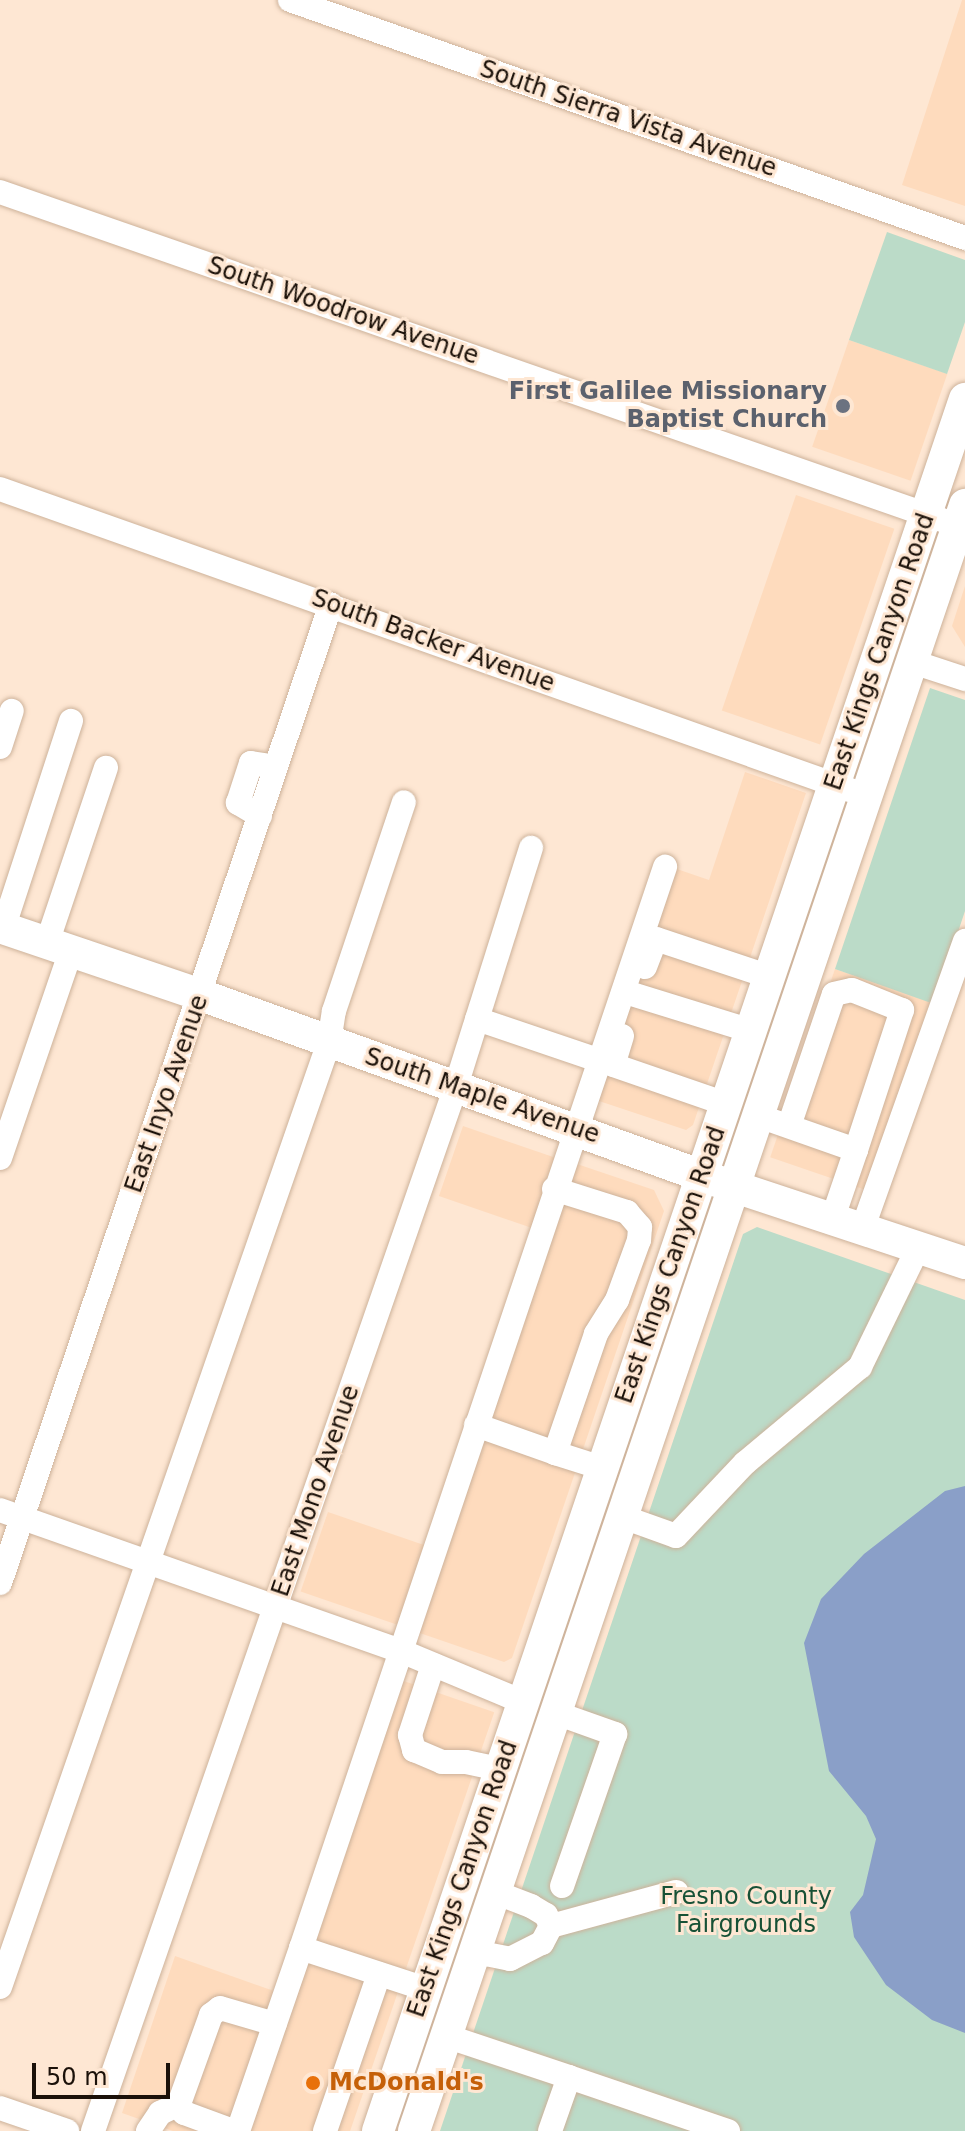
<!DOCTYPE html>
<style>
body{margin:0}
#map{position:relative;width:965px;height:2131px;overflow:hidden;background:#fee7d3;font-family:"DejaVu Sans",sans-serif}
div>[style]{position:absolute}
.built>*{inset:0;background:#fedbbd;transform-origin:0 0}
.green>*{inset:0;background:#bbdbc8}
.water>*{inset:0;background:#8a9fc8}
.roads{filter:drop-shadow(0 0 2px #cdb29a) drop-shadow(0 0 2px #cdb29a)}
.minor>*{height:24px;margin:-12px;padding:0 12px;transform-origin:12px;border-radius:12px;background:#fff}
.major>*{height:32px;margin:-16px;padding:0 16px;transform-origin:16px;border-radius:16px;background:#fff}
.dots>*{width:22px;height:22px;translate:-50% -50%;box-sizing:border-box;border:4px solid #fee7d3;border-radius:50%}
span{translate:-50% -50%;white-space:nowrap;text-align:center;line-height:1.15;-webkit-text-stroke:6px #fee7d3;paint-order:stroke}
.street-label{font-size:24px;color:#1b1109}
.worship-label{font-size:24px;color:#5b616d;font-weight:700}
.right{translate:-100% -50%;text-align:right}
.park-label{font-size:24px;color:#175136}
.food-label{font-size:24px;color:#c56008;font-weight:700}
.left{translate:0 -50%;text-align:left}
.scale{position:absolute;left:32px;top:2063px;width:138px;height:36px;box-sizing:border-box;border:4px solid #1b1109;border-top:0;padding-left:10px;font-size:24px;line-height:28px;white-space:nowrap;color:#1b1109;-webkit-text-stroke:6px #fee7d3;paint-order:stroke}
</style>
<div id="map">
<div class="built">
<i style="clip-path:polygon(962px 0,965px 0,965px 206px,902px 185px)"></i>
<i style="left:849px;top:340px;width:104px;height:113px;rotate:19deg"></i>
<i style="left:796px;top:495px;width:104px;height:228px;rotate:19deg"></i>
<i style="clip-path:polygon(965px 586px,965px 647px,952px 626px)"></i>
<i style="clip-path:polygon(745px 772px,806px 793px,693px 1125px,686px 1130px,593px 1099px,671px 867px,709px 880px)"></i>
<i style="left:835px;top:969px;width:105px;height:199px;rotate:19deg"></i>
<i style="left:463px;top:1126px;width:100px;height:74px;rotate:19deg"></i>
<i style="clip-path:polygon(571px 1162px,654px 1190px,664px 1211px,512px 1658px,504px 1662px,411px 1630px)"></i>
<i style="left:328px;top:1512px;width:103px;height:84px;rotate:19deg"></i>
<i style="left:395px;top:1678px;width:105px;height:478px;rotate:19deg"></i>
<i style="clip-path:polygon(175px 1956px,274px 1991px,227px 2131px,173px 2131px,122px 2113px)"></i>
</div>
<div class="green">
<i style="clip-path:polygon(887px 232px,965px 260px,965px 322px,947px 374px,849px 340px)"></i>
<i style="clip-path:polygon(930px 688px,965px 700px,965px 911px,934px 1004px,835px 969px)"></i>
<i style="clip-path:polygon(757px 1227px,965px 1300px,965px 2131px,440px 2131px,743px 1234px)"></i>
</div>
<div class="water">
<i style="clip-path:polygon(965px 1486px,965px 2033px,932px 2020px,886px 1985px,854px 1937px,850px 1912px,863px 1895px,876px 1839px,866px 1816px,829px 1771px,804px 1643px,821px 1599px,864px 1554px,945px 1491px)"></i>
</div>
<div class="roads">
<div class="minor">
<i style="left:290px;top:0;width:716px;rotate:19.42deg"></i>
<i style="left:0;top:192px;width:997px;rotate:19.2deg"></i>
<i style="left:0;top:489px;width:902px;rotate:19.5deg"></i>
<i style="left:913px;top:662px;width:55px;rotate:18.1deg"></i>
<i style="left:0;top:747px;width:38px;rotate:-72deg"></i>
<i style="left:260px;top:816px;width:26px;rotate:-149deg"></i>
<i style="left:238px;top:803px;width:42px;rotate:-72deg"></i>
<i style="left:251px;top:763px;width:25px;rotate:9deg"></i>
<i style="left:3px;top:929px;width:219px;rotate:-71.9deg"></i>
<i style="left:47px;top:943px;width:185px;rotate:-71.4deg"></i>
<i style="left:645px;top:967px;width:30px;rotate:-69deg"></i>
<i style="left:656px;top:939px;width:120px;rotate:18.4deg"></i>
<i style="left:635px;top:995px;width:121px;rotate:17.2deg"></i>
<i style="left:477px;top:1019px;width:128px;rotate:18.7deg"></i>
<i style="left:622px;top:1036px;width:30px;rotate:107deg"></i>
<i style="left:613px;top:1065px;width:120px;rotate:19deg"></i>
<i style="left:773px;top:1121px;width:88px;rotate:19.3deg"></i>
<i style="left:856px;top:1150px;width:74px;rotate:108.9deg"></i>
<i style="left:789px;top:1126px;width:139px;rotate:-71.2deg"></i>
<i style="left:834px;top:994px;width:18px;rotate:-13deg"></i>
<i style="left:852px;top:990px;width:54px;rotate:21.8deg"></i>
<i style="left:902px;top:1010px;width:147px;rotate:108.2deg"></i>
<i style="left:0;top:1158px;width:219px;rotate:-71.1deg"></i>
<i style="left:554px;top:1189px;width:77px;rotate:17.5deg"></i>
<i style="left:627px;top:1212px;width:20px;rotate:49deg"></i>
<i style="left:640px;top:1227px;width:13px;rotate:94deg"></i>
<i style="left:639px;top:1240px;width:64px;rotate:110.1deg"></i>
<i style="left:617px;top:1300px;width:40px;rotate:122deg"></i>
<i style="left:596px;top:1334px;width:126px;rotate:109deg"></i>
<i style="left:555px;top:1453px;width:49px;rotate:17.7deg"></i>
<i style="left:862px;top:1230px;width:307px;rotate:-70.4deg"></i>
<i style="left:476px;top:1425px;width:84px;rotate:19.5deg"></i>
<i style="left:0;top:1510px;width:425px;rotate:19.4deg"></i>
<i style="left:401px;top:1651px;width:132px;rotate:22.7deg"></i>
<i style="left:623px;top:1517px;width:56px;rotate:19.7deg"></i>
<i style="left:676px;top:1536px;width:100px;rotate:-46.6deg"></i>
<i style="left:745px;top:1463px;width:150px;rotate:-39.9deg"></i>
<i style="left:860px;top:1367px;width:132px;rotate:-64deg"></i>
<i style="left:0;top:1583px;width:1033px;rotate:-71.32deg"></i>
<i style="left:433px;top:1665px;width:74px;rotate:108.2deg"></i>
<i style="left:410px;top:1735px;width:16px;rotate:75deg"></i>
<i style="left:414px;top:1750px;width:30px;rotate:23deg"></i>
<i style="left:442px;top:1762px;width:24px"></i>
<i style="left:466px;top:1762px;width:35px;rotate:12deg"></i>
<i style="left:556px;top:1713px;width:63px;rotate:19.6deg"></i>
<i style="left:615px;top:1734px;width:161px;rotate:109.2deg"></i>
<i style="left:551px;top:1926px;width:130px;rotate:-15.2deg"></i>
<i style="left:301px;top:1948px;width:1141px;rotate:-71.39deg"></i>
<i style="left:475px;top:1952px;width:36px;rotate:11deg"></i>
<i style="left:510px;top:1959px;width:36px;rotate:-27deg"></i>
<i style="left:542px;top:1943px;width:19px;rotate:-62deg"></i>
<i style="left:551px;top:1926px;width:12px;rotate:-114deg"></i>
<i style="left:546px;top:1915px;width:17px;rotate:-149deg"></i>
<i style="left:531px;top:1906px;width:39px;rotate:-159deg"></i>
<i style="left:0;top:1987px;width:1001px;rotate:-70.8deg"></i>
<i style="left:329px;top:1042px;width:31px;rotate:-81deg"></i>
<i style="left:334px;top:1011px;width:220px;rotate:-71.5deg"></i>
<i style="left:446px;top:2036px;width:130px;rotate:18.4deg"></i>
<i style="left:569px;top:2077px;width:57px;rotate:109.4deg"></i>
<i style="left:569px;top:2077px;width:168px;rotate:18.8deg"></i>
<i style="left:0;top:2108px;width:71px;rotate:18.9deg"></i>
<i style="left:93px;top:2131px;width:1103px;rotate:-70.84deg"></i>
<i style="left:455px;top:1089px;width:253px;rotate:-72.5deg"></i>
<i style="left:148px;top:2131px;width:22px;rotate:-56deg"></i>
<i style="left:160px;top:2113px;width:21px;rotate:-25deg"></i>
<i style="left:233px;top:2131px;width:52px;rotate:-159.8deg"></i>
<i style="left:184px;top:2113px;width:10px;rotate:-119deg"></i>
<i style="left:179px;top:2104px;width:95px;rotate:-70.2deg"></i>
<i style="left:211px;top:2015px;width:11px;rotate:-38deg"></i>
<i style="left:220px;top:2008px;width:57px;rotate:16.2deg"></i>
<i style="left:238px;top:2131px;width:194px;rotate:-71deg"></i>
<i style="left:301px;top:1948px;width:132px;rotate:18.2deg"></i>
<i style="left:325px;top:2131px;width:166px;rotate:-71deg"></i>
</div>
<div class="major">
<i style="left:0;top:927px;width:212px;rotate:18.7deg"></i>
<i style="left:201px;top:995px;width:533px;rotate:19.86deg"></i>
<i style="left:702px;top:1176px;width:277px;rotate:18.3deg"></i>
<i style="left:378px;top:2131px;width:1829px;rotate:-71.28deg"></i>
<i style="left:414px;top:2131px;width:1717px;rotate:-71.28deg"></i>
</div>
</div>
<div class="dots">
<i style="left:843px;top:406px;background:#6b7280"></i>
<i style="left:313px;top:2083px;background:#e8710a"></i>
</div>
<div class="street-label">
<span style="left:628px;top:119px;rotate:19deg">South Sierra Vista Avenue</span>
<span style="left:343px;top:311px;rotate:19deg">South Woodrow Avenue</span>
<span style="left:433px;top:641px;rotate:20deg">South Backer Avenue</span>
<span style="left:880px;top:652px;rotate:-71deg">East Kings Canyon Road</span>
<span style="left:167px;top:1094px;rotate:-71deg">East Inyo Avenue</span>
<span style="left:482px;top:1096px;rotate:19deg">South Maple Avenue</span>
<span style="left:671px;top:1265px;rotate:-71deg">East Kings Canyon Road</span>
<span style="left:316px;top:1491px;rotate:-71deg">East Mono Avenue</span>
<span style="left:463px;top:1879px;rotate:-71deg">East Kings Canyon Road</span>
</div>
<div class="worship-label">
<span class="right" style="left:827px;top:406px">First Galilee Missionary<br>Baptist Church</span>
</div>
<div class="park-label">
<span style="left:746px;top:1911px">Fresno County<br>Fairgrounds</span>
</div>
<div class="food-label">
<span class="left" style="left:329px;top:2083px">McDonald's</span>
</div>
<div class="scale">50 m</div>
</div>
